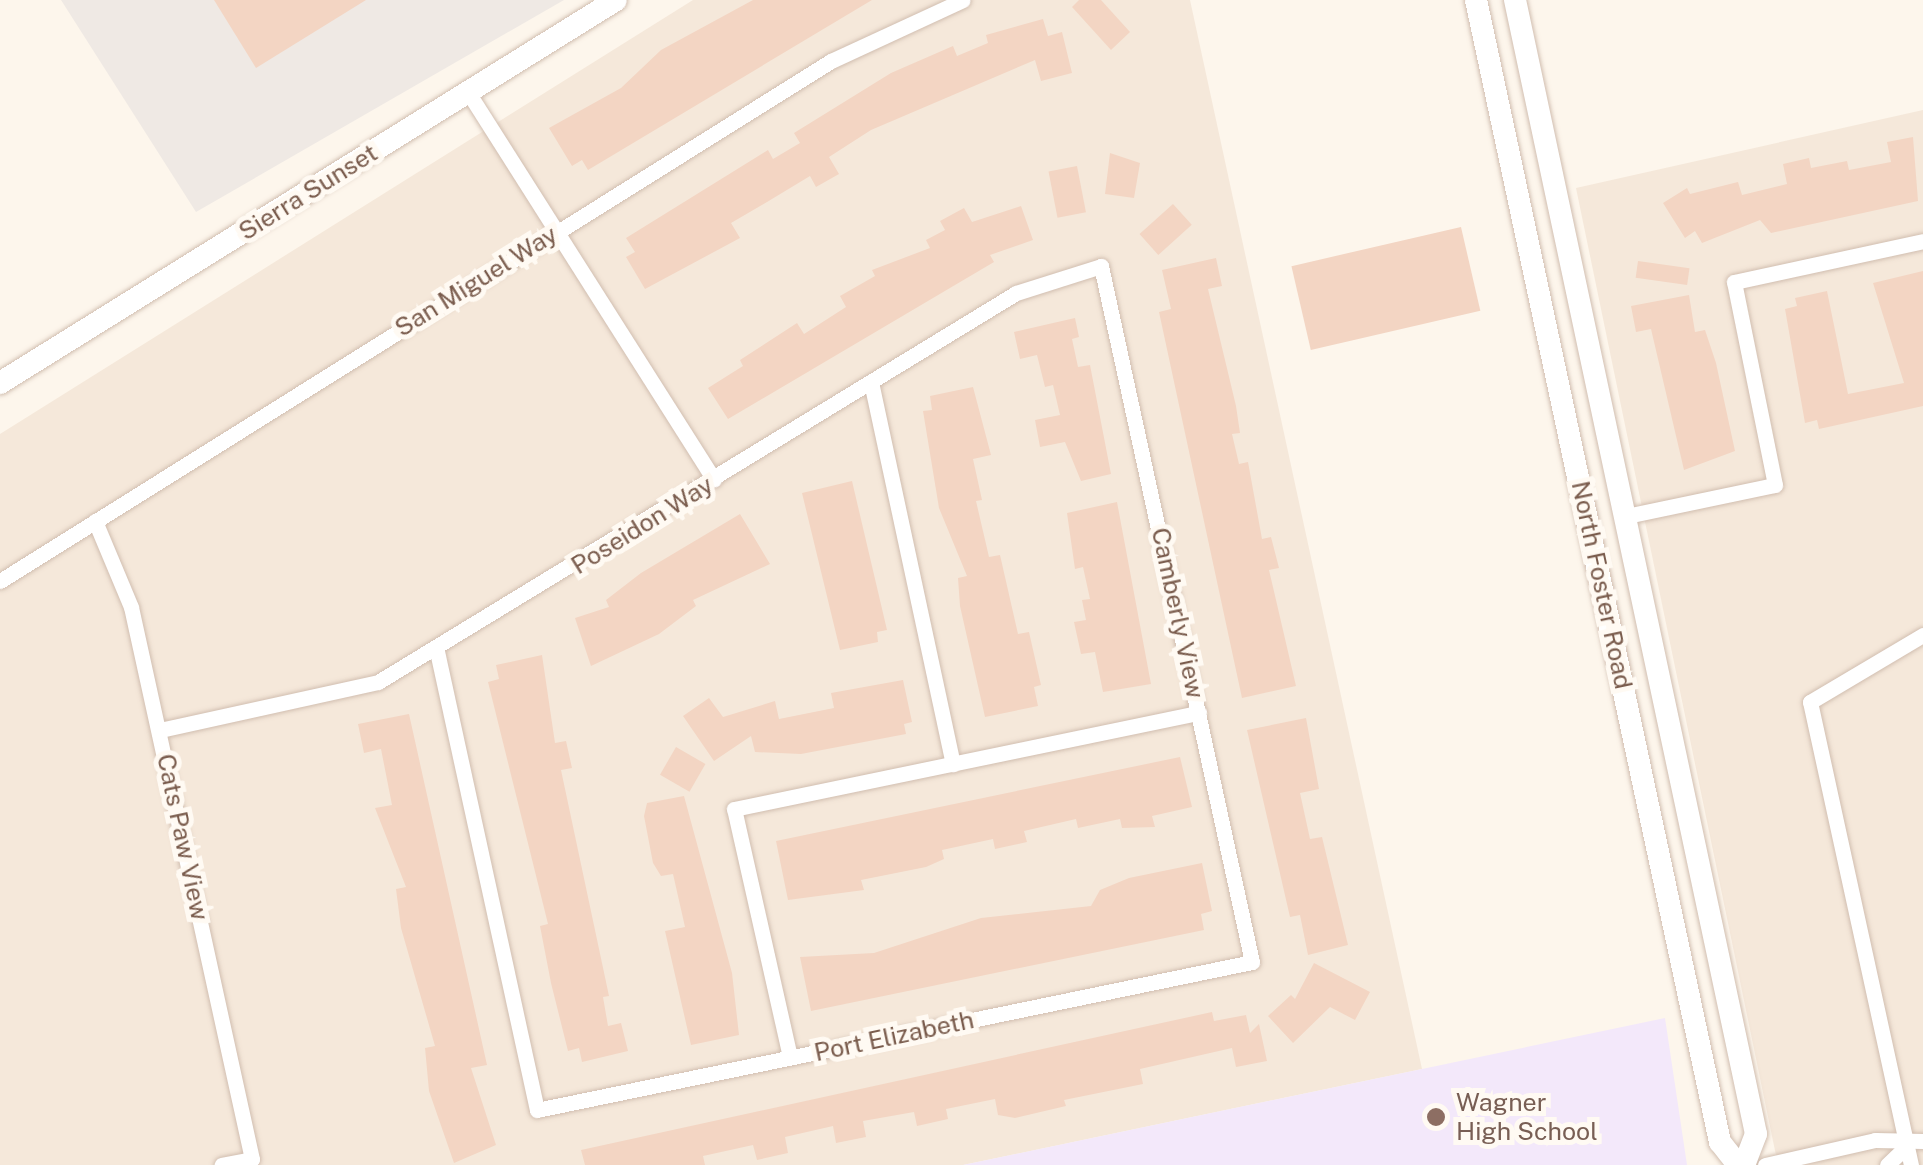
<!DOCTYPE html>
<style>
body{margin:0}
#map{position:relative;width:1923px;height:1165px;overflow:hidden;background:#fdf6ec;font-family:"Public Sans",sans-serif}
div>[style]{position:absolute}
.residential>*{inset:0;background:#f5e8da}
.industrial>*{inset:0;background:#efe9e4}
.education>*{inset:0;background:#f3e8fa}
.building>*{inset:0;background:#f3d5c3;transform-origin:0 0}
.roads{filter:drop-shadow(0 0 2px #d1beb0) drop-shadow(0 0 2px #d1beb0)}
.street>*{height:15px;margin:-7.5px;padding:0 7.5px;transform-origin:7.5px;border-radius:7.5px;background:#fff}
.secondary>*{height:22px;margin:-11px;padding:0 11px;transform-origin:11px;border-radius:11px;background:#fff}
.dots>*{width:28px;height:28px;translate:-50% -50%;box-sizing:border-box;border:5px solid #fffaf3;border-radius:50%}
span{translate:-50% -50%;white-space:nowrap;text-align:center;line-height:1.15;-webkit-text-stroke:10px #fffaf3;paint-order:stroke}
.street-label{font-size:25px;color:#7a5c4d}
.education-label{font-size:25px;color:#785e54}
.left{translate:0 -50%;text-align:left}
</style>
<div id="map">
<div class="residential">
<i style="clip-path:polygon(693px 0,1190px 0,1422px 1069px,963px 1165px,0 1165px,0 434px)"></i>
<i style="clip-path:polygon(1923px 110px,1923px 1165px,1778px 1165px,1576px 188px)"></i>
</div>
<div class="industrial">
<i style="clip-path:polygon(61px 0,564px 0,196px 212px)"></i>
</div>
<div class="education">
<i style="clip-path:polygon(1665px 1018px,1687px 1165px,963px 1165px,1422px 1069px)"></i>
</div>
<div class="building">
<i style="clip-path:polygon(214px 0,366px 0,256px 68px)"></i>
<i style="clip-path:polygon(753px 0,872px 0,588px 170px,582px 160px,572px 166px,549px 128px,621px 88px,661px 50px)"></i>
<i style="clip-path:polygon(1079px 0,1101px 0,1130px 32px,1111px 50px,1072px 7px)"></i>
<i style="clip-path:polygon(1043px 19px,1048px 36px,1062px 32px,1072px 73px,1041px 81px,1035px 60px,871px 130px,829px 157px,839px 174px,816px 187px,810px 176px,767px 202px,731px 223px,740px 238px,645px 289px,626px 257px,635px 252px,626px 238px,768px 150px,773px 159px,800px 143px,794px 133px,891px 73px,953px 46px,957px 56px,988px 43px,986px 35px)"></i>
<i style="clip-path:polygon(1913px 137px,1918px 201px,1771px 233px,1760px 220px,1702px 243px,1695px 231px,1685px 238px,1663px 203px,1687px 188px,1690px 194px,1738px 182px,1742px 195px,1787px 184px,1783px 164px,1809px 158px,1811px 168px,1847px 161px,1849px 170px,1891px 162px,1887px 142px)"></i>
<i style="clip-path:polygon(1110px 153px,1140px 163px,1134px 198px,1105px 194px)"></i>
<i style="left:1077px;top:166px;width:47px;height:29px;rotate:79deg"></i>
<i style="left:1173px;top:204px;width:28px;height:45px;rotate:48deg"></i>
<i style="clip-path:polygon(1021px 206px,1033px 240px,990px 255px,994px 262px,728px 419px,708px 388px,743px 366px,740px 360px,797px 323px,804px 334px,846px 307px,840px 296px,875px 276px,872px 270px,930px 248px,926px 240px,945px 230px,940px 221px,964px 208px,972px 222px)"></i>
<i style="left:1461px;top:227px;width:86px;height:174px;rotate:77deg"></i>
<i style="clip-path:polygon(1216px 258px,1222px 286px,1208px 289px,1236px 406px,1240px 433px,1232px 434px,1239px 464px,1248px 462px,1262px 539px,1271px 537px,1279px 568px,1269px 570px,1296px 686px,1242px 698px,1159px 312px,1171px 309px,1162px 270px)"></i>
<i style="left:1638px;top:261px;width:52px;height:17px;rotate:8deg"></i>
<i style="clip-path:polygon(1923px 271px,1923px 406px,1819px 429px,1817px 420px,1805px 423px,1785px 309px,1797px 306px,1795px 298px,1827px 291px,1848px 394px,1904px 383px,1873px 283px)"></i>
<i style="clip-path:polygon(1689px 295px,1695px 332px,1705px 330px,1716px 363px,1735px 451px,1684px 470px,1651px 329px,1636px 332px,1631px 306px)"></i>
<i style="clip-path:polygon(1075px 318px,1079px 337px,1072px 339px,1078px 367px,1090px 365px,1111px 474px,1081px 481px,1065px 442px,1040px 447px,1035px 420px,1060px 415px,1053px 385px,1045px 387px,1037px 355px,1020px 359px,1014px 332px)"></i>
<i style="clip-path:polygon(973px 387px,991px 455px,973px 459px,982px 500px,976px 501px,989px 557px,1000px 555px,1018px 634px,1029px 632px,1041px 685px,1034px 687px,1038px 706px,985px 717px,960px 606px,958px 578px,967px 576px,939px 508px,923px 411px,932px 410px,930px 396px)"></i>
<i style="clip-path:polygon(852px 481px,887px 630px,877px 632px,878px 642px,840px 650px,802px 493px)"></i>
<i style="clip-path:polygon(1117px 502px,1151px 684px,1103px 692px,1095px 652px,1081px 654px,1074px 622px,1086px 620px,1082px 600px,1090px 599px,1083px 567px,1075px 569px,1067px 513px)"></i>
<i style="clip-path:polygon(740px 514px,770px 564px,693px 600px,696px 606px,659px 634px,591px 666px,575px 618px,609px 607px,606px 600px,641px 573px)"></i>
<i style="clip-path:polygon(542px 655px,555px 743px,566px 741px,572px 768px,561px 770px,609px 996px,603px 997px,608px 1026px,621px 1023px,628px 1051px,582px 1062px,579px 1048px,568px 1051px,551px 983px,540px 926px,548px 924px,488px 682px,499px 679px,496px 665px)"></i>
<i style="clip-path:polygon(903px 680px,912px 722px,904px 724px,906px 734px,801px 754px,755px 752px,751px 736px,714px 761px,683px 716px,709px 698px,723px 717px,775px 701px,779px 719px,834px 708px,831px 693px)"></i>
<i style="clip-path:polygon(409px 714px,487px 1065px,471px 1068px,496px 1145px,454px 1163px,429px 1091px,425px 1048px,435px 1046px,401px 928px,396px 889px,406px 887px,375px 808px,392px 805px,381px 749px,364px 753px,358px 724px)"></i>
<i style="clip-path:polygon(1306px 718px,1319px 789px,1300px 793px,1310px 839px,1322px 837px,1348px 945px,1308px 955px,1300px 915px,1290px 917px,1247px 730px)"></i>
<i style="left:676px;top:747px;width:34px;height:32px;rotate:30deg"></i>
<i style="clip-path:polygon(1180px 757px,1192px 807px,1152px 816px,1155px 827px,1122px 828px,1120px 819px,1078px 828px,1076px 819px,1024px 831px,1027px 842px,995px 849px,993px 839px,942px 850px,944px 859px,926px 867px,861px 880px,864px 890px,788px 900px,776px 841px)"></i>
<i style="clip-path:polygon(684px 796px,732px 973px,739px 1035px,691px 1045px,665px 931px,685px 927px,673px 874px,661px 876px,653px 863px,644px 816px,647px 803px)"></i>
<i style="clip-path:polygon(1202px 863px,1212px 911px,1201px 914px,1204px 930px,811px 1011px,800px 957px,874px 953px,981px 918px,1091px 906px,1100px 890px,1129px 878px)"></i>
<i style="clip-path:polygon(1314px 963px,1370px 992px,1355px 1020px,1330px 1007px,1293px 1043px,1268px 1016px,1291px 995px,1295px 999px)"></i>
<i style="clip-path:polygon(1212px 1012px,1214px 1021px,1246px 1015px,1250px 1033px,1259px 1024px,1267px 1061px,1236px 1067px,1232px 1048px,1140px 1069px,1143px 1084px,1064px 1100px,1066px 1106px,1015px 1118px,998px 1115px,995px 1099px,946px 1109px,948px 1119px,917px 1126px,914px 1112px,863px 1121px,866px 1137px,836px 1143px,833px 1126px,785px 1137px,788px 1153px,757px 1160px,753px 1145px,703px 1156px,705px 1165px,585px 1165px,581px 1150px)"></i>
</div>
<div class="roads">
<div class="street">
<i style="left:468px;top:92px;width:459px;rotate:57.6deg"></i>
<i style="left:871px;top:382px;width:391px;rotate:77.9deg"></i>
<i style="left:1626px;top:516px;width:152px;rotate:-11.8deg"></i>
<i style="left:1775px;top:485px;width:207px;rotate:-101.4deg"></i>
<i style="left:1734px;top:282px;width:193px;rotate:-12.2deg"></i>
<i style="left:95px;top:521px;width:93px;rotate:67.3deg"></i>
<i style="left:131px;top:607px;width:565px;rotate:77.64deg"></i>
<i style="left:252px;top:1159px;width:31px;rotate:169deg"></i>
<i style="left:0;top:581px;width:980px;rotate:-32.04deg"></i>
<i style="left:831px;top:61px;width:145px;rotate:-24.8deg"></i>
<i style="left:160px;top:730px;width:223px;rotate:-12.4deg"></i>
<i style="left:378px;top:682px;width:747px;rotate:-31.37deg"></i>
<i style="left:1016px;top:293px;width:89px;rotate:-17.6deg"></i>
<i style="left:1101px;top:266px;width:712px;rotate:77.76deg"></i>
<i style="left:1252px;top:962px;width:730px;rotate:168.31deg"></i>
<i style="left:537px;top:1110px;width:469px;rotate:-102.3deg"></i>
<i style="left:790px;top:1057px;width:254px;rotate:-102.7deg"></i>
<i style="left:734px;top:809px;width:475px;rotate:-11.7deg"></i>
<i style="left:1765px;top:1165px;width:113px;rotate:-12.8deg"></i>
<i style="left:1875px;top:1140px;width:48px;rotate:1.2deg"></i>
<i style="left:1887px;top:1165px;width:28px;rotate:-44deg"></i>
<i style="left:1911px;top:1165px;width:474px;rotate:-102.3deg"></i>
<i style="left:1810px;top:702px;width:131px;rotate:-30.7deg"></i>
</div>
<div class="secondary">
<i style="left:1476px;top:0;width:1168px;rotate:77.94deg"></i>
<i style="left:1720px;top:1142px;width:29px;rotate:52deg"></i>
<i style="left:1515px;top:0;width:1159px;rotate:78deg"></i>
<i style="left:1756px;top:1134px;width:33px;rotate:111deg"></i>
<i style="left:0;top:383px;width:725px;rotate:-31.87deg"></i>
</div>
</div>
<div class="dots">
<i style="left:1436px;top:1117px;background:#8d6e63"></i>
</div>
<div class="street-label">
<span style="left:308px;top:192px;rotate:-32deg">Sierra Sunset</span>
<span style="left:476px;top:281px;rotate:-32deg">San Miguel Way</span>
<span style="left:642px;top:525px;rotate:-32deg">Poseidon Way</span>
<span style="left:1602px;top:585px;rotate:78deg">North Foster Road</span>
<span style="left:1178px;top:613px;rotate:78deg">Camberly View</span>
<span style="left:183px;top:837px;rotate:78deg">Cats Paw View</span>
<span style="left:894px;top:1036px;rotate:-12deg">Port Elizabeth</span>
</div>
<div class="education-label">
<span class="left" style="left:1456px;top:1117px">Wagner<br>High School</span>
</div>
</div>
